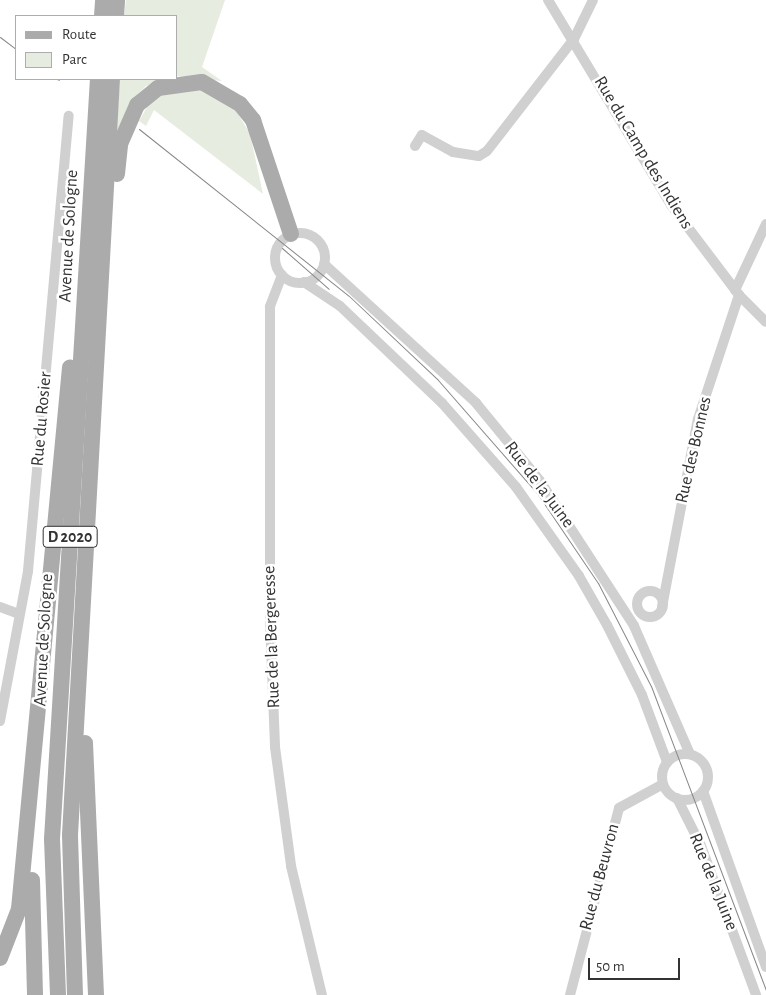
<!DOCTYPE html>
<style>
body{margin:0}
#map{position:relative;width:766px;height:995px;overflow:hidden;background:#fff;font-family:"Alegreya Sans",sans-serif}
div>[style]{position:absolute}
.green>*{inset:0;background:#e6ecdf}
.minor>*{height:10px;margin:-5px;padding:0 5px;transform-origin:5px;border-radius:5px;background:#d0d0d0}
.minor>.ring{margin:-5px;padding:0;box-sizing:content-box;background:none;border:10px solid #d0d0d0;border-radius:50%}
.primary>*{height:16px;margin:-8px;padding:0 8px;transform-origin:8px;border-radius:8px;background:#ababab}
.tram>*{height:1px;margin:-0.5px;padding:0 0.5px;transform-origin:0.5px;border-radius:0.5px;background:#888}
span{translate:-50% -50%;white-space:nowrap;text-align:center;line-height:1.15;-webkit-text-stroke:5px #fff;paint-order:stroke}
.shield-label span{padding:1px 4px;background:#fff;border:1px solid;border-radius:4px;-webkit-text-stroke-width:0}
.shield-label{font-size:16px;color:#333;font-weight:700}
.street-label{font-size:18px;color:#333}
.legend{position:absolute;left:15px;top:15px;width:162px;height:65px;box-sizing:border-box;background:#fff;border:1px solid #adadad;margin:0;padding:6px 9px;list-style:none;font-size:15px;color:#333}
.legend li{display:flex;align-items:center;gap:10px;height:25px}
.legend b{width:25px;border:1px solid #adadad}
.scale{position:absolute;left:588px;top:958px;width:92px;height:22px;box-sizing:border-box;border:2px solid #333;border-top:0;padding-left:6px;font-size:15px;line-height:18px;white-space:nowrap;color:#333;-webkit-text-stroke:4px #fff;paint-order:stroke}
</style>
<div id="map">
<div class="green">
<i style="clip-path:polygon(126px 0,225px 0,202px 67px,222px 81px,176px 76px,176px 16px,124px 16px)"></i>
<i style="clip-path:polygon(120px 79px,166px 79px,146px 86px,131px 101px,116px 135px)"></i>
<i style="clip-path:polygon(193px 88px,216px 93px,234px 107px,250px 134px,263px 194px,154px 110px,146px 126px,139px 121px,150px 102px,169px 91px)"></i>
</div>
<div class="minor">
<i style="left:548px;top:0;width:239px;rotate:59deg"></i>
<i style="left:671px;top:205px;width:113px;rotate:52.9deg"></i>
<i style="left:739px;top:295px;width:38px;rotate:45deg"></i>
<i style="left:415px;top:146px;width:13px;rotate:-58deg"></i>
<i style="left:422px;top:135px;width:35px;rotate:29deg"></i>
<i style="left:453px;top:152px;width:26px;rotate:9deg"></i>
<i style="left:479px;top:156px;width:9px;rotate:-32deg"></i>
<i style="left:487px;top:151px;width:142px;rotate:-52.2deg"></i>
<i style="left:574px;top:39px;width:43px;rotate:-64deg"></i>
<i class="ring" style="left:275px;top:233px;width:40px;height:40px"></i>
<i style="left:324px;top:264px;width:206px;rotate:42.4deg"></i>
<i style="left:476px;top:403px;width:101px;rotate:50.6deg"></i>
<i style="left:540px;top:481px;width:173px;rotate:57deg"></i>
<i style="left:634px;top:626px;width:140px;rotate:66.4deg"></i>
<i style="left:282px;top:275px;width:34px;rotate:111deg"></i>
<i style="left:270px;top:307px;width:314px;rotate:90deg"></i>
<i style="left:270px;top:621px;width:126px;rotate:87.7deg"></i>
<i style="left:275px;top:747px;width:120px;rotate:82.3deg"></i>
<i style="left:291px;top:866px;width:133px;rotate:76.5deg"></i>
<i style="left:304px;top:282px;width:43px;rotate:33.7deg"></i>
<i style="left:340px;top:306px;width:141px;rotate:43.6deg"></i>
<i style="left:442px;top:403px;width:112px;rotate:48.6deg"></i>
<i style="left:516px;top:487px;width:109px;rotate:54.7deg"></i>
<i style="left:579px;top:576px;width:56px;rotate:60.3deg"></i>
<i style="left:607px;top:625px;width:78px;rotate:63.4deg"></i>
<i style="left:642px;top:695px;width:72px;rotate:69.5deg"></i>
<i style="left:735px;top:290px;width:73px;rotate:-64.8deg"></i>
<i class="ring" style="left:637px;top:591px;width:16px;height:16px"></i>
<i style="left:0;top:607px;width:20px;rotate:20deg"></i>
<i style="left:662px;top:607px;width:191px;rotate:-79.2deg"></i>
<i style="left:698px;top:419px;width:131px;rotate:-71.7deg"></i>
<i style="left:0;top:721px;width:153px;rotate:-79.4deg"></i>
<i style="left:28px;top:571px;width:457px;rotate:-84.9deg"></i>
<i class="ring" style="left:662px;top:754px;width:36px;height:36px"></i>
<i style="left:703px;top:791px;width:187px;rotate:70.3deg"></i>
<i style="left:677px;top:798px;width:54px;rotate:63.4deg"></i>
<i style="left:701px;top:846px;width:159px;rotate:69.7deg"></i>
<i style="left:570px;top:995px;width:193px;rotate:-75.3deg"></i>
<i style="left:619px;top:808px;width:50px;rotate:-28.6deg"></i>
</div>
<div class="primary">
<i style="left:102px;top:16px;width:16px;rotate:-86deg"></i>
<i style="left:116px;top:16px;width:16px;rotate:-86deg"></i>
<i style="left:117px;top:174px;width:30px;rotate:-84deg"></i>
<i style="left:120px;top:144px;width:43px;rotate:-66.4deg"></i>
<i style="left:137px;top:105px;width:27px;rotate:-39deg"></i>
<i style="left:158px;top:88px;width:44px;rotate:-7.8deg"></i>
<i style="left:202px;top:82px;width:44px;rotate:30.1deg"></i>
<i style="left:240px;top:104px;width:21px;rotate:51deg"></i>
<i style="left:253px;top:120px;width:120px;rotate:71.6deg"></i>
<i style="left:85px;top:743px;width:252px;rotate:87.5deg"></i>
<i style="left:32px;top:880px;width:115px;rotate:88.5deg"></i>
<i style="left:0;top:958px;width:53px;rotate:-68.8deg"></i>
<i style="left:19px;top:909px;width:544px;rotate:-84.62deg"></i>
<i style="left:58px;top:995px;width:156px;rotate:-92.2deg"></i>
<i style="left:52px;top:839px;width:761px;rotate:-86.54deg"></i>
<i style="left:75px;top:995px;width:160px;rotate:-91.8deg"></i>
<i style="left:70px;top:835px;width:757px;rotate:-86.82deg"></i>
</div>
<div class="tram">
<i style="left:0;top:37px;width:20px;rotate:37deg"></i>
<i style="left:57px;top:79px;width:2px;rotate:27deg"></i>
<i style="left:139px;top:129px;width:268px;rotate:38.5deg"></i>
<i style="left:349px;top:296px;width:122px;rotate:43.3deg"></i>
<i style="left:438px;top:380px;width:150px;rotate:48.8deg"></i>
<i style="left:537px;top:493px;width:109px;rotate:55.9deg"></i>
<i style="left:598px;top:583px;width:116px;rotate:62.8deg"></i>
<i style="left:651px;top:686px;width:325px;rotate:69.3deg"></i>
<i style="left:282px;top:248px;width:62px;rotate:41.1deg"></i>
</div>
<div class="shield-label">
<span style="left:70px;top:537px">D 2020</span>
</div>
<div class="street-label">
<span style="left:643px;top:153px;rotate:59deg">Rue du Camp des Indiens</span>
<span style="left:69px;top:236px;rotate:-87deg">Avenue de Sologne</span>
<span style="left:42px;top:419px;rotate:-85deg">Rue du Rosier</span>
<span style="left:694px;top:450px;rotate:-77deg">Rue des Bonnes</span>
<span style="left:539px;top:485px;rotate:53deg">Rue de la Juine</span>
<span style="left:272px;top:637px;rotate:-92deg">Rue de la Bergeresse</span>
<span style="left:44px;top:640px;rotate:-87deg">Avenue de Sologne</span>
<span style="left:600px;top:877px;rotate:-75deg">Rue du Beuvron</span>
<span style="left:713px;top:882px;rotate:68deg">Rue de la Juine</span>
</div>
<ul class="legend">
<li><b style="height:6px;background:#ababab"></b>Route</li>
<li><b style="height:14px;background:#e6ecdf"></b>Parc</li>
</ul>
<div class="scale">50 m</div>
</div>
